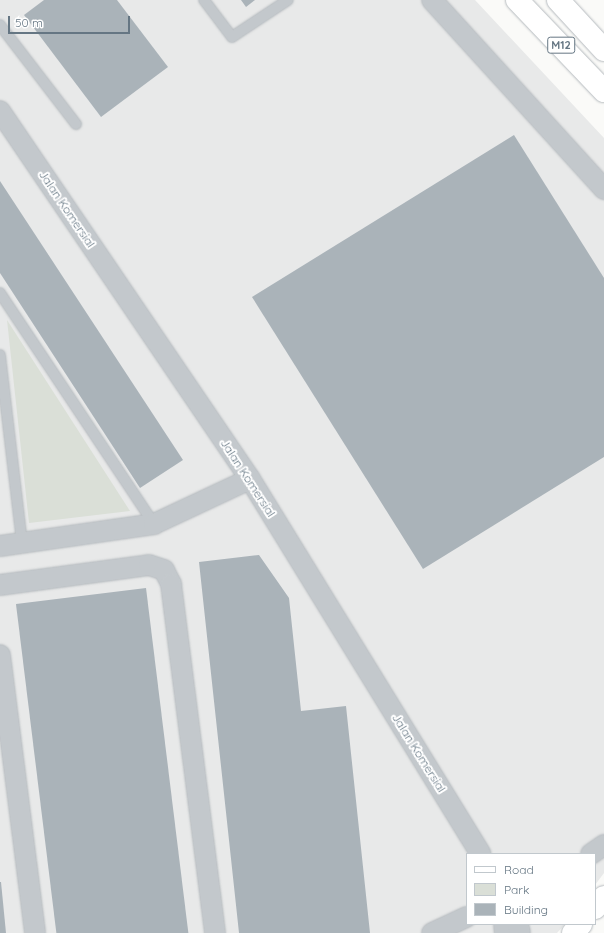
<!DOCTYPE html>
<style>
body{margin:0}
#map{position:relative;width:604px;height:933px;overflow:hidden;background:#fafaf8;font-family:Quicksand,sans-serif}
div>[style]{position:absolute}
.built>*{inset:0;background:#e8e9e9}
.green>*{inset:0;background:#dadfd7}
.building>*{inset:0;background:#aab3b9;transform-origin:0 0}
.roads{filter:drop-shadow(0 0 1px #b5babe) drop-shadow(0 0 1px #b5babe)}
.lane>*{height:10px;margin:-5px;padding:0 5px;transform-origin:5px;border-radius:5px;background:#c3c8cc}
.street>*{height:20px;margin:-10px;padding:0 10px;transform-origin:10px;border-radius:10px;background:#c3c8cc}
.primary>*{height:22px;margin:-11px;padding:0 11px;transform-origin:11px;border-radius:11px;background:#fff}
span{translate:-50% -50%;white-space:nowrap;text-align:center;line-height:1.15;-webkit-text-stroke:4px #fff;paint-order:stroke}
.shield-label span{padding:1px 3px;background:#fff;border:1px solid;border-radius:3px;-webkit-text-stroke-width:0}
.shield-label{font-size:11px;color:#657683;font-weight:700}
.street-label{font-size:12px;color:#657683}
.legend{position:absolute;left:466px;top:853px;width:130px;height:72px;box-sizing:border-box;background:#fff;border:1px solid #c1c8cd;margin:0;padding:5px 7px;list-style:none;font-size:12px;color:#657683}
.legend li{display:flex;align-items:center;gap:8px;height:20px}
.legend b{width:20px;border:1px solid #c1c8cd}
.scale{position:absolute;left:8px;top:16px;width:122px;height:18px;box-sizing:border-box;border:2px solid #657683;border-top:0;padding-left:5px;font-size:12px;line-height:14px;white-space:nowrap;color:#657683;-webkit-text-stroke:3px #fff;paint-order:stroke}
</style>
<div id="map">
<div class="built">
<i style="clip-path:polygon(0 0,475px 0,604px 138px,604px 873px,595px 885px,595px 854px,467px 854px,467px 924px,565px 924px,557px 933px,0 933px)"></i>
</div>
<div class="green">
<i style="clip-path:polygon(7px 320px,130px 511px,29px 523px)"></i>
</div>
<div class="building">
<i style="clip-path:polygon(44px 0,117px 0,168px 67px,101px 117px,24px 15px)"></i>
<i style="clip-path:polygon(241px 0,255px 0,246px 7px)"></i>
<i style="clip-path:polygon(514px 135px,604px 278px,604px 457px,423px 569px,252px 297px)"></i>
<i style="clip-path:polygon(0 181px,183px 460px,140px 488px,0 273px)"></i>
<i style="clip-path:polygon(259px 555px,289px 598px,301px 711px,346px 706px,370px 933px,239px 933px,199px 562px)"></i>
<i style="left:146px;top:588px;width:348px;height:131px;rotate:83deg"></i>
<i style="clip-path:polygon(0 882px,1px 882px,6px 933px,0 933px)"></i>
</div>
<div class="roads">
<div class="lane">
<i style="left:204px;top:0;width:46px;rotate:52.9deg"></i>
<i style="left:232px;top:37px;width:67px;rotate:-33.5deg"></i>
<i style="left:0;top:25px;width:125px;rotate:52.5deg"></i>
<i style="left:0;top:293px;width:278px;rotate:56.3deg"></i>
<i style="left:0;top:355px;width:188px;rotate:83.3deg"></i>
</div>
<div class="street">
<i style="left:432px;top:0;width:256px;rotate:47.7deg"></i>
<i style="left:0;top:111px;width:445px;rotate:55.8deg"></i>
<i style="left:250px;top:479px;width:440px;rotate:58.4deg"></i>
<i style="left:0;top:546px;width:156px;rotate:-8.1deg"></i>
<i style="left:154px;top:524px;width:106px;rotate:-25.1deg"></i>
<i style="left:0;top:585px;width:150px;rotate:-7.6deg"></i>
<i style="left:149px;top:565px;width:16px;rotate:18deg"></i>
<i style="left:164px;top:570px;width:16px;rotate:63deg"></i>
<i style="left:171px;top:584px;width:352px;rotate:82.8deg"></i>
<i style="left:0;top:655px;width:280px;rotate:82.8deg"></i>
<i style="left:591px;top:854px;width:16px;rotate:-35deg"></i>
<i style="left:504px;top:924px;width:9px;rotate:84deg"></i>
<i style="left:518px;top:924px;width:9px;rotate:77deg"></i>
<i style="left:432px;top:933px;width:38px;rotate:-25deg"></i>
</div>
<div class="primary">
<i style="left:517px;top:0;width:126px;rotate:46.3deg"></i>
<i style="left:558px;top:0;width:68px;rotate:47.4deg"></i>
<i style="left:595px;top:908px;width:14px;rotate:-51deg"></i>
<i style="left:573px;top:933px;width:12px;rotate:-48deg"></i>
</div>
</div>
<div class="shield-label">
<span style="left:561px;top:45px">M12</span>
</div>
<div class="street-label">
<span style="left:67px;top:209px;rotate:56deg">Jalan Komersial</span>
<span style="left:248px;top:478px;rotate:57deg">Jalan Komersial</span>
<span style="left:419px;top:753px;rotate:58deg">Jalan Komersial</span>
</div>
<ul class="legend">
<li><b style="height:5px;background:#fff"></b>Road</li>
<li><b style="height:11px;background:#dadfd7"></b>Park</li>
<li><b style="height:11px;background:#aab3b9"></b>Building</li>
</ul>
<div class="scale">50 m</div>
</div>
